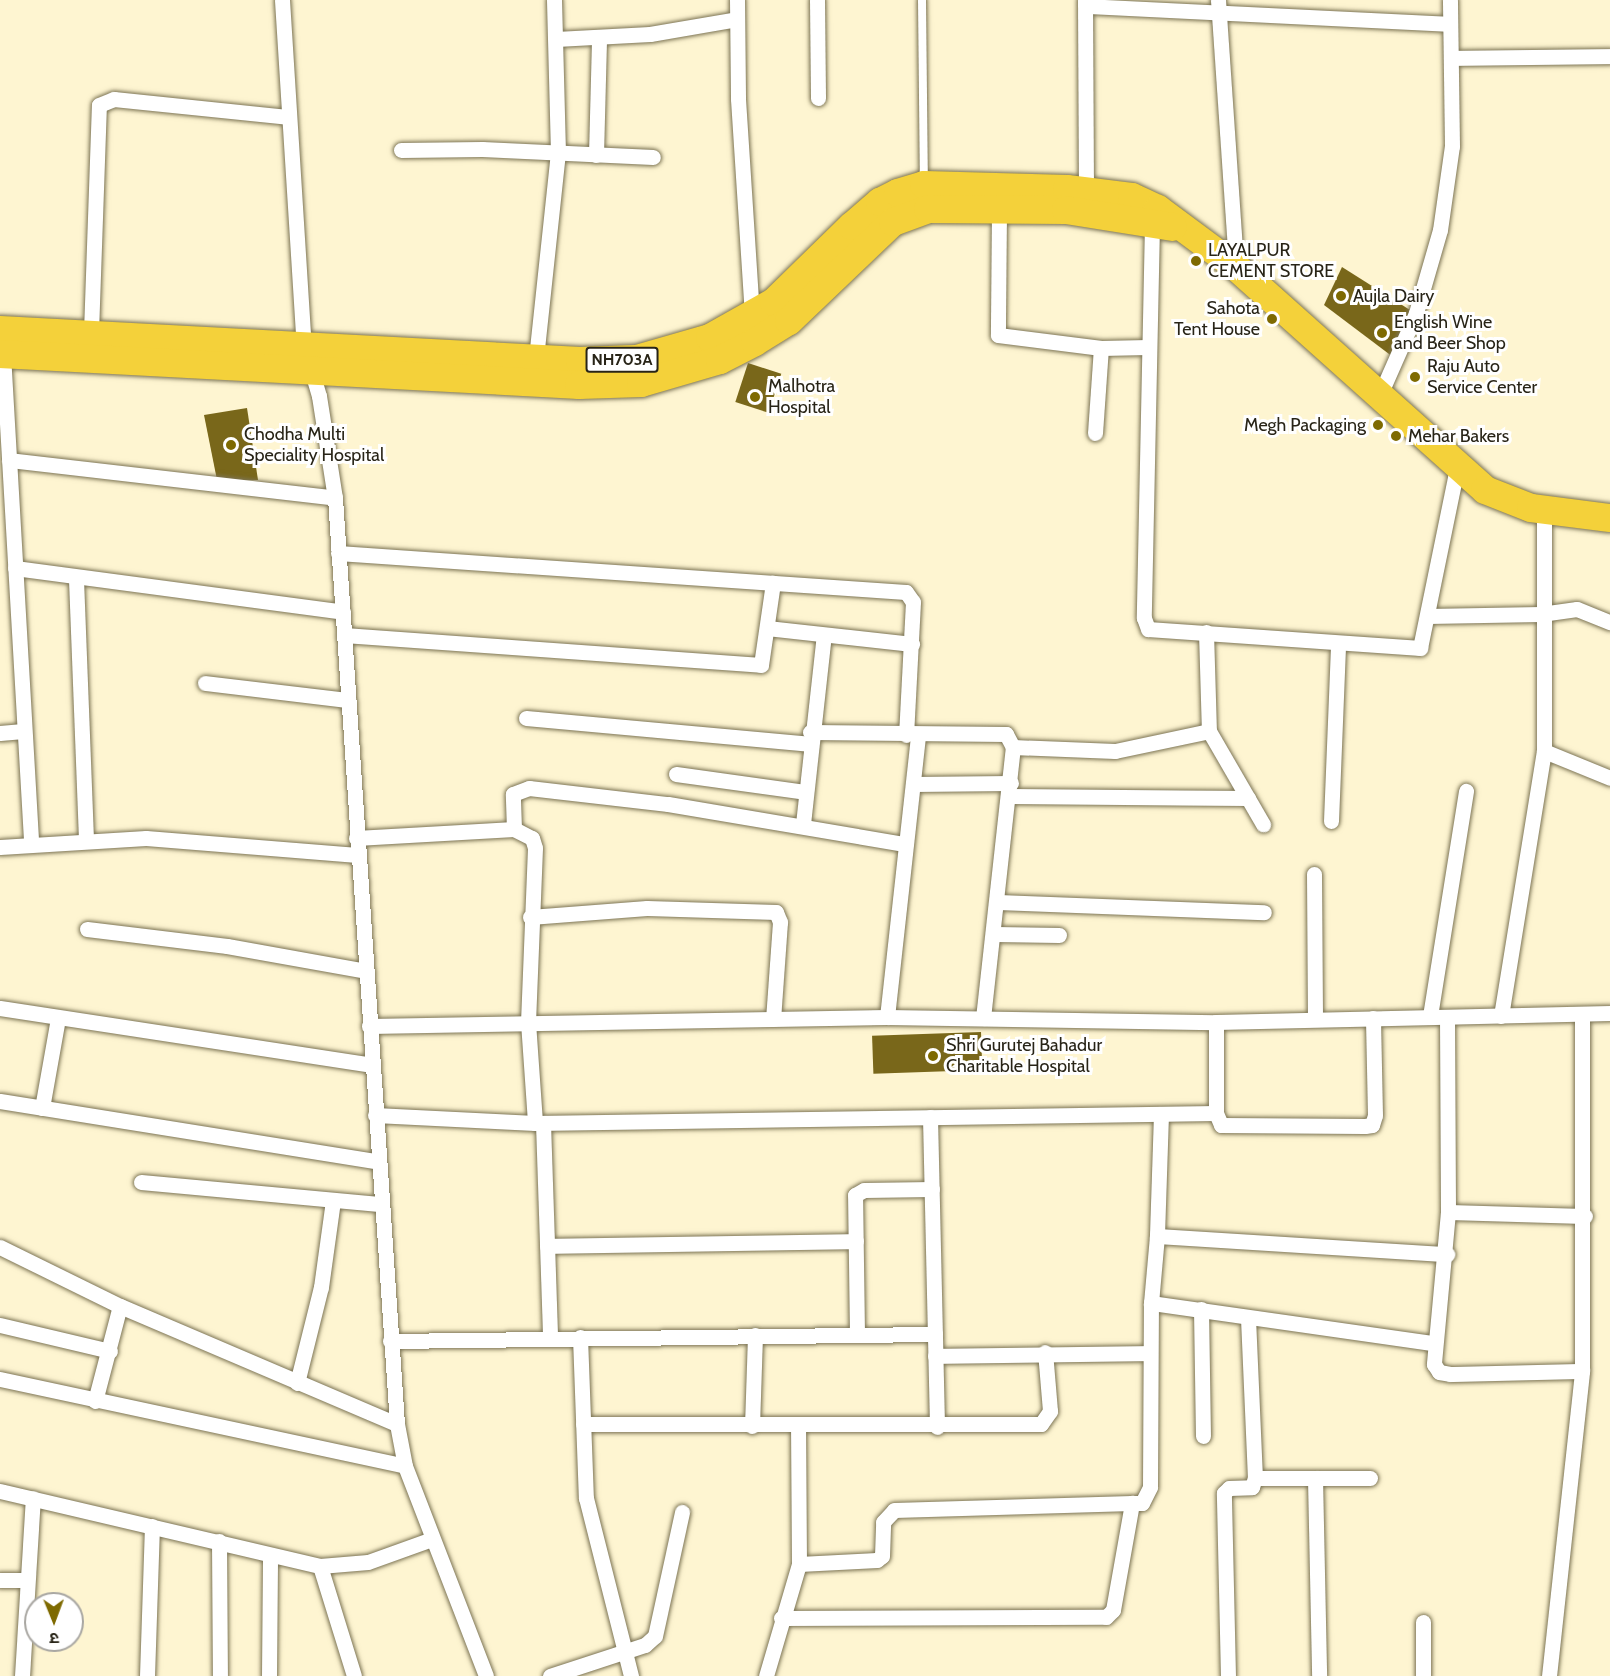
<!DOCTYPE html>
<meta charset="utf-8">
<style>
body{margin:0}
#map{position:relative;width:1610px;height:1676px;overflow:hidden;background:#fef5d1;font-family:Cabin,"Noto Sans Devanagari",sans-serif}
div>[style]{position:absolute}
.building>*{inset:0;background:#79671a;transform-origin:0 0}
.roads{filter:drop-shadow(0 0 2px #7c7454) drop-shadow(0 0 2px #7c7454)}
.lane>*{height:8px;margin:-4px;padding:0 4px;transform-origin:4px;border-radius:4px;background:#fff}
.street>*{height:15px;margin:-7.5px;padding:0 7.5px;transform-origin:7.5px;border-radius:7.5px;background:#fff}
.highway>*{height:28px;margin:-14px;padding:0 14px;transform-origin:14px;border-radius:14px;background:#f4d13a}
.dots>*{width:16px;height:16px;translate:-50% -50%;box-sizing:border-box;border:3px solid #fff;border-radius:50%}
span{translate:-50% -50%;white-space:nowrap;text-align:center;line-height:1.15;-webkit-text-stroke:6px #fff;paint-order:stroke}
.shield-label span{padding:2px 4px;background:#fff;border:2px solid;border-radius:4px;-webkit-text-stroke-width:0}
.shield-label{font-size:16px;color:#282417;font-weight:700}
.poi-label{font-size:18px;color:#282417}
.left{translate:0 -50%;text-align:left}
.right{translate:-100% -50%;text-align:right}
.north{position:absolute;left:24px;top:1592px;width:60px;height:60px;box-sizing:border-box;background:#fff;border:2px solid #a9a7a2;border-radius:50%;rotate:179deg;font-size:16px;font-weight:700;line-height:24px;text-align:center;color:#282417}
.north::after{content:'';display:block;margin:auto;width:21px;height:27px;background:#7e6a01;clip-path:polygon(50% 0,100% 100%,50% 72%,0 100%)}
</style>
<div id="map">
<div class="building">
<i style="clip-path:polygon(1342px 267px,1410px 310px,1393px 357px,1324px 305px)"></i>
<i style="left:748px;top:363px;width:35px;height:41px;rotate:18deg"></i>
<i style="clip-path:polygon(247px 408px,258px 480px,217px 480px,204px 415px)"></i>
<i style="left:981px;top:1032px;width:38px;height:109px;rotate:88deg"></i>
</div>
<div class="roads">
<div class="lane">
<i style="left:922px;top:0;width:178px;rotate:89.4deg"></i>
</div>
<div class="street">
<i style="left:282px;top:0;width:346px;rotate:86.4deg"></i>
<i style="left:304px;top:345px;width:53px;rotate:73.6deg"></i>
<i style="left:319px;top:396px;width:103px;rotate:81.1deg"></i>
<i style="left:335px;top:498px;width:928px;rotate:86.17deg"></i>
<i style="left:397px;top:1424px;width:43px;rotate:79.2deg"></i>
<i style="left:405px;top:1466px;width:225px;rotate:68.9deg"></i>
<i style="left:737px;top:0;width:99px;rotate:89.4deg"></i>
<i style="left:738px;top:99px;width:217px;rotate:86.3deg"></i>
<i style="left:817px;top:0;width:98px;rotate:89.4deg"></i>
<i style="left:1085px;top:0;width:191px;rotate:89.7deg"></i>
<i style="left:1218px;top:0;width:267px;rotate:86.1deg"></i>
<i style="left:1086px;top:6px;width:364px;rotate:2.8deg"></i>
<i style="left:556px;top:39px;width:94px;rotate:-3deg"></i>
<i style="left:650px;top:34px;width:88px;rotate:-9.8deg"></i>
<i style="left:1453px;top:58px;width:157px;rotate:-0.7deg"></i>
<i style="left:401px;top:150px;width:81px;rotate:-0.7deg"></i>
<i style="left:482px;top:149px;width:171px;rotate:2.7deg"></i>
<i style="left:596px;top:155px;width:116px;rotate:-88.5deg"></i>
<i style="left:999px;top:209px;width:126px;rotate:90.5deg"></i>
<i style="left:998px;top:335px;width:104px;rotate:7.2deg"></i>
<i style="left:1101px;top:348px;width:47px;rotate:-1.2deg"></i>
<i style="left:1152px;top:224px;width:394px;rotate:91.2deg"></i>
<i style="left:1144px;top:618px;width:12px;rotate:70deg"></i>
<i style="left:1148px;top:629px;width:273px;rotate:4deg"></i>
<i style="left:1420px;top:648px;width:184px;rotate:-78.4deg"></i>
<i style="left:91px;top:332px;width:227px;rotate:-88deg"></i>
<i style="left:99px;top:105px;width:16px;rotate:-22deg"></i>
<i style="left:114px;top:99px;width:174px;rotate:5.9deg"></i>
<i style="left:3px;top:354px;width:491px;rotate:86.7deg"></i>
<i style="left:536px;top:358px;width:206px;rotate:-83.9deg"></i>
<i style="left:558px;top:153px;width:153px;rotate:-91.5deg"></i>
<i style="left:1379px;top:397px;width:92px;rotate:-66.2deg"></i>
<i style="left:1416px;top:313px;width:86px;rotate:-73.9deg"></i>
<i style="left:1440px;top:230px;width:85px;rotate:-81.9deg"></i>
<i style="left:1452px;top:146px;width:146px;rotate:-90.8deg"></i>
<i style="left:1095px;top:433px;width:85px;rotate:-86deg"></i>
<i style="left:9px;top:460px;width:328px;rotate:6.6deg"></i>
<i style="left:338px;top:553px;width:569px;rotate:3.93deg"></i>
<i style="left:906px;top:592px;width:12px;rotate:55deg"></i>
<i style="left:913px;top:602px;width:133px;rotate:93deg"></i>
<i style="left:15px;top:568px;width:331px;rotate:7.6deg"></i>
<i style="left:76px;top:579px;width:262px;rotate:87.8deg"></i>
<i style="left:1427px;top:616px;width:114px;rotate:-1deg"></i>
<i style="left:1541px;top:614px;width:36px;rotate:-8deg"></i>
<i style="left:1577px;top:609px;width:35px;rotate:22deg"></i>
<i style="left:767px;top:628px;width:146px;rotate:6.3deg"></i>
<i style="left:1206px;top:632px;width:99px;rotate:88.3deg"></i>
<i style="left:344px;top:635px;width:418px;rotate:4.1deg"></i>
<i style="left:761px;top:665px;width:83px;rotate:-81.7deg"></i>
<i style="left:205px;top:683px;width:144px;rotate:6.8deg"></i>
<i style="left:526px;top:718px;width:284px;rotate:5.2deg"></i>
<i style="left:810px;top:732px;width:196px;rotate:0.6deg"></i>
<i style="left:1006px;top:734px;width:15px;rotate:62deg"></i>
<i style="left:1013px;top:747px;width:102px;rotate:2.2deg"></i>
<i style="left:1115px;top:751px;width:96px;rotate:-12deg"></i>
<i style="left:1209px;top:731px;width:108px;rotate:59.9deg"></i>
<i style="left:0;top:733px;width:23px;rotate:-5deg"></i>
<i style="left:1544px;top:751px;width:71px;rotate:22.2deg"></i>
<i style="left:676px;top:774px;width:130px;rotate:7.9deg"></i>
<i style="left:913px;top:784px;width:98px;rotate:-0.6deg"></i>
<i style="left:1010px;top:796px;width:238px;rotate:0.5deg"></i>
<i style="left:1331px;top:821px;width:178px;rotate:-87.7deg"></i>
<i style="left:803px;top:824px;width:190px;rotate:-83.7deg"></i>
<i style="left:514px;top:829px;width:35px;rotate:-92deg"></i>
<i style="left:513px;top:794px;width:17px;rotate:-21deg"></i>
<i style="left:529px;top:788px;width:140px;rotate:6.6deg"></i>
<i style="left:668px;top:804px;width:240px;rotate:9.6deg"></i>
<i style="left:356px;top:838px;width:158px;rotate:-3.3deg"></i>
<i style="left:514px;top:829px;width:20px;rotate:27deg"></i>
<i style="left:532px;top:838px;width:10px;rotate:73deg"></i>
<i style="left:535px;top:848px;width:174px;rotate:92.3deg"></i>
<i style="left:528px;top:1022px;width:101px;rotate:86deg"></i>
<i style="left:0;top:847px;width:146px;rotate:-3.5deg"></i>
<i style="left:146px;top:838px;width:212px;rotate:4.6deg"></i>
<i style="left:1314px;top:874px;width:145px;rotate:89.6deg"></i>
<i style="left:998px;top:902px;width:266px;rotate:2.2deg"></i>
<i style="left:530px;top:917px;width:117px;rotate:-4.4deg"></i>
<i style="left:647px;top:908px;width:129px;rotate:1.8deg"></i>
<i style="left:776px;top:912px;width:11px;rotate:68deg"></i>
<i style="left:780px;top:922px;width:97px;rotate:94.1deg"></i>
<i style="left:87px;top:929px;width:141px;rotate:6.9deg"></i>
<i style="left:227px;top:946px;width:141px;rotate:10.2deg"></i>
<i style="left:995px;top:934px;width:64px;rotate:0.9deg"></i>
<i style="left:0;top:1008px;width:377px;rotate:8.7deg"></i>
<i style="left:1430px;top:1016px;width:228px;rotate:-80.9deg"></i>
<i style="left:1501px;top:1016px;width:268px;rotate:-80.8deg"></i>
<i style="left:1544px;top:751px;width:241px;rotate:-90deg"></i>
<i style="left:887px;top:1017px;width:284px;rotate:-83.7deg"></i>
<i style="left:1447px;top:1017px;width:195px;rotate:89.7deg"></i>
<i style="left:1448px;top:1212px;width:153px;rotate:95.3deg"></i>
<i style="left:1434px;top:1364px;width:9px;rotate:58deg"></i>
<i style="left:1439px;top:1372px;width:11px;rotate:10deg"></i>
<i style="left:1450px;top:1374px;width:132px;rotate:-1.3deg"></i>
<i style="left:983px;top:1018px;width:273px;rotate:-83.7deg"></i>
<i style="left:1216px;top:1022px;width:91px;rotate:90deg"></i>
<i style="left:1216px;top:1113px;width:13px;rotate:67deg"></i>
<i style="left:1221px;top:1125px;width:144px;rotate:0.4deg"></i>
<i style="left:1365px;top:1126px;width:7px;rotate:-8deg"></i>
<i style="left:1372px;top:1125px;width:10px;rotate:-73deg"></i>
<i style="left:1375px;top:1115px;width:97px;rotate:-91.2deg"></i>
<i style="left:369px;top:1026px;width:518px;rotate:-1deg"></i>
<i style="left:887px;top:1017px;width:329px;rotate:0.9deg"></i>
<i style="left:1216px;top:1022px;width:394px;rotate:-1.3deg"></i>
<i style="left:0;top:1101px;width:381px;rotate:9.1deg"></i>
<i style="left:42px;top:1108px;width:91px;rotate:-79.9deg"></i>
<i style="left:1161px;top:1114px;width:122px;rotate:91.9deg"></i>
<i style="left:1157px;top:1236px;width:291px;rotate:3.6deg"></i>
<i style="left:375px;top:1115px;width:160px;rotate:2.9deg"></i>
<i style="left:535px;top:1123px;width:681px;rotate:-0.84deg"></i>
<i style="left:930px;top:1117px;width:310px;rotate:88.7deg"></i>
<i style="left:543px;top:1123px;width:214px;rotate:88.1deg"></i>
<i style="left:141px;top:1182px;width:239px;rotate:5.3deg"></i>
<i style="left:1448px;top:1212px;width:137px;rotate:1.7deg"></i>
<i style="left:547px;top:1246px;width:309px;rotate:-0.9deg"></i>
<i style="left:0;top:1247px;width:134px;rotate:26.2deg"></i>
<i style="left:120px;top:1306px;width:301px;rotate:23.1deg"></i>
<i style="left:1151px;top:1303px;width:67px;rotate:-84.9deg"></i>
<i style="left:1201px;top:1309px;width:127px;rotate:89.1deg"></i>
<i style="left:1248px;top:1318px;width:160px;rotate:87.5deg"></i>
<i style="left:1255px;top:1478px;width:115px"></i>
<i style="left:0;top:1325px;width:113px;rotate:13.3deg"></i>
<i style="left:857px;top:1334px;width:139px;rotate:-90.8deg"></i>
<i style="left:855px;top:1195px;width:10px;rotate:-29deg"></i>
<i style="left:864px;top:1190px;width:68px;rotate:-0.8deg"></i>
<i style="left:580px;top:1337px;width:161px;rotate:87.9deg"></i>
<i style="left:586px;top:1498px;width:184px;rotate:75.8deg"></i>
<i style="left:390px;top:1341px;width:545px;rotate:-0.74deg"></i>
<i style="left:935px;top:1356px;width:213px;rotate:-0.8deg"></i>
<i style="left:0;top:1379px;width:414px;rotate:12.1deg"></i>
<i style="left:297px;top:1383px;width:99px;rotate:-76deg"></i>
<i style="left:321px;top:1287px;width:87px;rotate:-82.1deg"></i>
<i style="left:95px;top:1401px;width:98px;rotate:-75.3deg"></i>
<i style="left:583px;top:1424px;width:458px"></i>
<i style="left:1041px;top:1424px;width:16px;rotate:-55deg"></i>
<i style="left:1050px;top:1411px;width:59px;rotate:-94.8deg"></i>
<i style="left:752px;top:1426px;width:91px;rotate:-88.1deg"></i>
<i style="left:1315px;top:1478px;width:198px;rotate:88.8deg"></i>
<i style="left:0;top:1491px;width:329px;rotate:13.2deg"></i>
<i style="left:320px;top:1566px;width:48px;rotate:-4.8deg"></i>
<i style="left:368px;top:1562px;width:68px;rotate:-19.8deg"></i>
<i style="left:219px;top:1541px;width:135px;rotate:89.6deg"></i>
<i style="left:799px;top:1564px;width:78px;rotate:-2.9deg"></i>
<i style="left:877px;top:1560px;width:6px;rotate:-39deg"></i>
<i style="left:882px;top:1556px;width:34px;rotate:-88deg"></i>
<i style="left:883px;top:1522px;width:16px;rotate:-47deg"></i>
<i style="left:894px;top:1510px;width:238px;rotate:-1.7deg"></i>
<i style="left:320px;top:1566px;width:115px;rotate:72.8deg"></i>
<i style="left:0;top:1580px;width:25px"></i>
<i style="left:781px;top:1618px;width:325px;rotate:-0.2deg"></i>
<i style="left:1106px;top:1617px;width:10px;rotate:-45deg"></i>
<i style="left:1113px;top:1610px;width:109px;rotate:-79.9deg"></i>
<i style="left:1132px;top:1503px;width:10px"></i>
<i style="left:1142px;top:1503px;width:18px;rotate:-63deg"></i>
<i style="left:1150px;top:1487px;width:184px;rotate:-89.7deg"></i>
<i style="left:1151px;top:1303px;width:285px;rotate:8.1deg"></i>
<i style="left:1423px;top:1622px;width:54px;rotate:90deg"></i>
<i style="left:22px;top:1676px;width:178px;rotate:-86.5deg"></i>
<i style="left:147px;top:1676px;width:150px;rotate:-88.1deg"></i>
<i style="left:269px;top:1676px;width:121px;rotate:-89.5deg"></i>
<i style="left:550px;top:1676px;width:100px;rotate:-18.1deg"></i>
<i style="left:645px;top:1645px;width:13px;rotate:-42deg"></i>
<i style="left:655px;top:1636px;width:127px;rotate:-77.7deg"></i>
<i style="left:766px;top:1676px;width:117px;rotate:-73.6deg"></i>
<i style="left:799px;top:1564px;width:138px;rotate:-90.4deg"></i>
<i style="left:1228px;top:1676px;width:183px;rotate:-91.3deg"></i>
<i style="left:1224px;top:1493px;width:7px;rotate:-45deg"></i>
<i style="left:1229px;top:1488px;width:23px;rotate:-2deg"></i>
<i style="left:1252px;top:1487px;width:9px;rotate:-72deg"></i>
<i style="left:1549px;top:1676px;width:307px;rotate:-83.8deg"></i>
<i style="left:1582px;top:1371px;width:357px;rotate:-90deg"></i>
</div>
<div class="highway">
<i style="left:0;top:330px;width:581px;rotate:3.06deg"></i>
<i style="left:580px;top:361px;width:57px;rotate:-2deg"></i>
<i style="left:637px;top:359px;width:76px;rotate:-16deg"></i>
<i style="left:710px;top:338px;width:73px;rotate:-29.4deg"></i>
<i style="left:774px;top:302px;width:109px;rotate:-44.3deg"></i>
<i style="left:852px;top:226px;width:37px;rotate:-41deg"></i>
<i style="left:880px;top:202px;width:20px;rotate:-27deg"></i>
<i style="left:898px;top:193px;width:27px;rotate:-17deg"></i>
<i style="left:924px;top:185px;width:143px;rotate:1.6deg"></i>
<i style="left:1067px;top:189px;width:65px;rotate:7deg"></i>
<i style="left:1132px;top:197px;width:29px;rotate:25deg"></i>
<i style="left:1158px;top:209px;width:97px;rotate:36.6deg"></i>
<i style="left:1236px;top:267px;width:334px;rotate:41.8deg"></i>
<i style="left:1485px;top:490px;width:49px;rotate:21.4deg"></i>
<i style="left:1531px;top:508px;width:80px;rotate:7.2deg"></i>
<i style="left:0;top:354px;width:580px;rotate:3.06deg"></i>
<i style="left:579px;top:385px;width:62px;rotate:-1.8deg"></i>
<i style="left:641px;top:383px;width:82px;rotate:-16.2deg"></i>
<i style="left:720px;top:360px;width:39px;rotate:-27deg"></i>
<i style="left:755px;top:342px;width:40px;rotate:-32deg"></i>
<i style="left:789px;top:321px;width:144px;rotate:-43.6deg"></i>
<i style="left:893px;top:222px;width:37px;rotate:-20deg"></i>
<i style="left:928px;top:209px;width:138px;rotate:0.4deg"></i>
<i style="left:1066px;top:210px;width:108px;rotate:9deg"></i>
</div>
</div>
<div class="dots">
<i style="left:1196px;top:261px;background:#7e6a01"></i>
<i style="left:1341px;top:296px;background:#7e6a01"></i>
<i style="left:1272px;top:319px;background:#7e6a01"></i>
<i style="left:1382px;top:333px;background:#7e6a01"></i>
<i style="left:1415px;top:377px;background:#7e6a01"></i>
<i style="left:755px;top:397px;background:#7e6a01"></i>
<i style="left:1378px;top:425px;background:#7e6a01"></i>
<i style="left:1396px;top:436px;background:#7e6a01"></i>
<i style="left:231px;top:445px;background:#7e6a01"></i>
<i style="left:933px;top:1056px;background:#7e6a01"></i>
</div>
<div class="shield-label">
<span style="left:622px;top:360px">NH703A</span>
</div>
<div class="poi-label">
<span class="left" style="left:1208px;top:261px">LAYALPUR<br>CEMENT STORE</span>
<span class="left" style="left:1353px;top:296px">Aujla Dairy</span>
<span class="right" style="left:1260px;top:319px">Sahota<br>Tent House</span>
<span class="left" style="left:1394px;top:333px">English Wine<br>and Beer Shop</span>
<span class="left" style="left:1427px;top:377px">Raju Auto<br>Service Center</span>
<span class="left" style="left:768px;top:397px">Malhotra<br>Hospital</span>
<span class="right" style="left:1366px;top:425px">Megh Packaging</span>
<span class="left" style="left:244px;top:445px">Chodha Multi<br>Speciality Hospital</span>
<span class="left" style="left:1408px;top:436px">Mehar Bakers</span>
<span class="left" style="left:946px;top:1056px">Shri Gurutej Bahadur<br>Charitable Hospital</span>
</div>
<div class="north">उ</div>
</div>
